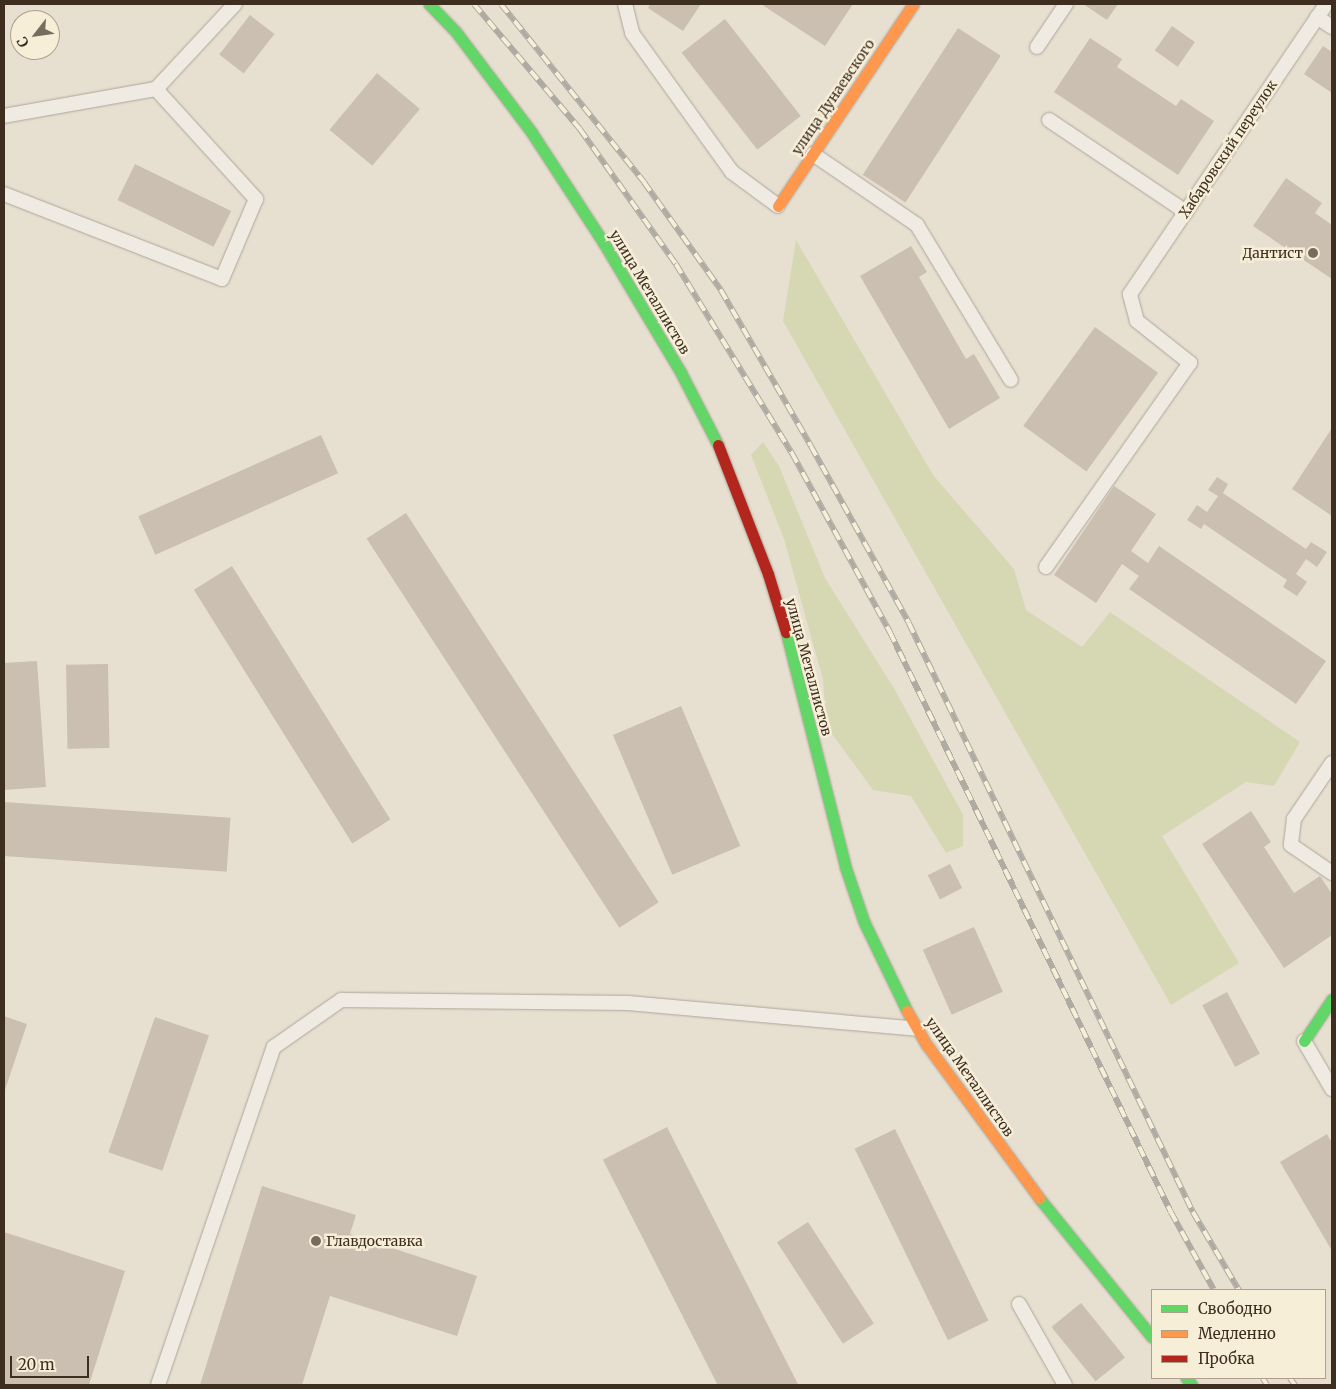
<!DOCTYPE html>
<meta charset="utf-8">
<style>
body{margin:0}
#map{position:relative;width:1336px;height:1389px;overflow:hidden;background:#e7e0d1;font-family:Merriweather,serif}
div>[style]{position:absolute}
.green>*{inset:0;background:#d6d7b3}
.building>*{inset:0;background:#cbbfb2;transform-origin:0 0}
.roads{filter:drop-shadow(0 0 1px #ada599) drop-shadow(0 0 1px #ada599)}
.lane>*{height:14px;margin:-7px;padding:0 7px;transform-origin:7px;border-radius:7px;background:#efebe3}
.fast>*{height:11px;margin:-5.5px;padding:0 5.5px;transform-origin:5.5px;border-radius:5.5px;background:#63d668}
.slow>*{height:11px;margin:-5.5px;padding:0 5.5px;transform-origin:5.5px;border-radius:5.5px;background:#ff974d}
.jam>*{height:11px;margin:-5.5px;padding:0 5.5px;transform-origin:5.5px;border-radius:5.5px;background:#b3261e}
.rail>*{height:5.5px;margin-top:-2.75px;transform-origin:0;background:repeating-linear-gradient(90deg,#f7eed8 0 11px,#afaaa2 0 22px);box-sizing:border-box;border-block:1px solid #afaaa2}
.dots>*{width:14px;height:14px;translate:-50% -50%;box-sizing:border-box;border:2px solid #f7eed8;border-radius:50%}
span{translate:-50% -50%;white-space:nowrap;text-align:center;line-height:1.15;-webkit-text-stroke:5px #f7eed8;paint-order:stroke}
.street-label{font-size:14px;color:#3d2e20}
.poi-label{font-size:14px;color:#3d2e20}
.right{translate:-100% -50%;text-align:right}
.left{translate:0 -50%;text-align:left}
.frame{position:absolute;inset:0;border:5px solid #3d2e20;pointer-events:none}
.legend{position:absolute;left:1151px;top:1289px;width:175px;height:90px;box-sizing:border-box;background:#f7eed8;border:1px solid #ada18e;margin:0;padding:6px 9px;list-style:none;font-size:15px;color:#3d2e20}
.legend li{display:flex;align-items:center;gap:10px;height:25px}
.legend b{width:25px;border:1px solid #ada18e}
.north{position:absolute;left:10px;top:10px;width:50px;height:50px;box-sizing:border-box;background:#f7eed8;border:1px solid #ada18e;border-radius:50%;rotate:240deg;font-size:14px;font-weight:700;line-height:20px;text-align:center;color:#3d2e20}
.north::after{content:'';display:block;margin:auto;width:18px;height:22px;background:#786c5e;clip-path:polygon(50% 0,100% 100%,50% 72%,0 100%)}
.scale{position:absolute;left:10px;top:1356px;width:79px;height:22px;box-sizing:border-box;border:2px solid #3d2e20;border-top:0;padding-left:6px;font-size:15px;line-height:18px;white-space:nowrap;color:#3d2e20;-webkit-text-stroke:4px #f7eed8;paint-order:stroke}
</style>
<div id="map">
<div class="green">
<i style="clip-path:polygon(796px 240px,933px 475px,1014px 569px,1026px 610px,1082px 647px,1110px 612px,1300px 742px,1274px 786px,1246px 782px,1162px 836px,1239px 963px,1171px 1005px,783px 321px)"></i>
<i style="clip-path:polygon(763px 442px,779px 466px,825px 578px,895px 690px,963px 815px,963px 846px,946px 853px,911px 796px,873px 790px,827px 727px,823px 680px,784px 539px,751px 455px)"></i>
</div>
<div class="building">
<i style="clip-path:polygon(650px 4px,701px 4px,683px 31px,648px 8px)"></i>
<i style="clip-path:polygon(761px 4px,853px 4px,825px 46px)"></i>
<i style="clip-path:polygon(1083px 4px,1118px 4px,1107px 20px)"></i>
<i style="left:250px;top:15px;width:31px;height:50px;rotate:38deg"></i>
<i style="left:725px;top:19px;width:123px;height:55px;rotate:52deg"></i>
<i style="left:1172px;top:26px;width:28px;height:30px;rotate:35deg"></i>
<i style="left:958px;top:28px;width:51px;height:175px;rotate:33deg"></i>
<i style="clip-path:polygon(1090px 38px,1122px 59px,1117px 67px,1176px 106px,1181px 99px,1214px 121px,1178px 175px,1054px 92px)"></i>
<i style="clip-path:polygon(1323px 46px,1332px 52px,1332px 93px,1304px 74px)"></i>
<i style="left:377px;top:73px;width:56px;height:74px;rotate:40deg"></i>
<i style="left:135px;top:164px;width:107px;height:40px;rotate:26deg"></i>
<i style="clip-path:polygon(1286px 178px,1322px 203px,1315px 213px,1332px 225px,1332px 279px,1253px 226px)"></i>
<i style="clip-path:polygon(911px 246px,927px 272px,919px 277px,966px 359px,974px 354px,1000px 398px,949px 429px,860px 276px)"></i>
<i style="left:1095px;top:327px;width:78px;height:122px;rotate:36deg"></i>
<i style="clip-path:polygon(1332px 428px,1332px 516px,1292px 489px)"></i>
<i style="left:321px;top:435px;width:42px;height:200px;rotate:66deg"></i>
<i style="clip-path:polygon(1217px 477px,1228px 484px,1223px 493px,1306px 549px,1311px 542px,1327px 552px,1317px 567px,1306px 559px,1296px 574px,1307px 582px,1297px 596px,1283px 587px,1287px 580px,1204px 524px,1201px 529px,1187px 520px,1197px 505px,1207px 512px,1218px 496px,1208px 490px)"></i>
<i style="clip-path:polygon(1114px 486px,1156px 514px,1131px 551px,1148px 563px,1159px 546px,1326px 661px,1296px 704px,1129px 589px,1139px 576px,1122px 564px,1096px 603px,1054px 575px)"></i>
<i style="left:406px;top:513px;width:464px;height:47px;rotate:57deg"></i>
<i style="left:232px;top:566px;width:299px;height:45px;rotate:58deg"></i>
<i style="clip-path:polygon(37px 661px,46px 787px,4px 790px,4px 663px)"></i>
<i style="left:108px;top:664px;width:84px;height:42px;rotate:89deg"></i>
<i style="left:681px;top:706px;width:152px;height:74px;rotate:67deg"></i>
<i style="left:4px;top:802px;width:227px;height:54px;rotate:4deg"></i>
<i style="clip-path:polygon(1251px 811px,1271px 842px,1264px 847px,1294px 893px,1320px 876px,1332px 894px,1332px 935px,1284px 968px,1202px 844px)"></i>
<i style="left:950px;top:864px;width:27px;height:25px;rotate:63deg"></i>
<i style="left:974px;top:927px;width:71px;height:56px;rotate:66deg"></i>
<i style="left:1227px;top:992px;width:70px;height:28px;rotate:62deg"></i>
<i style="clip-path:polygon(4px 1016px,27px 1024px,4px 1093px)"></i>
<i style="left:155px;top:1017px;width:57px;height:143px;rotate:19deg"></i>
<i style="left:667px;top:1127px;width:290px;height:72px;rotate:63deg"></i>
<i style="left:895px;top:1129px;width:213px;height:45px;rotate:64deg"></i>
<i style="clip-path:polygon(1327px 1134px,1332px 1143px,1332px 1251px,1280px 1162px)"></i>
<i style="clip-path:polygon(262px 1186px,356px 1215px,350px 1234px,477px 1276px,457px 1336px,330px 1296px,302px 1385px,200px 1385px)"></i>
<i style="left:808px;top:1222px;width:121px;height:37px;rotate:57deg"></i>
<i style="clip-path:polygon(4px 1232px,125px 1271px,89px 1385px,4px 1385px)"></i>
<i style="left:1081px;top:1303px;width:70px;height:38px;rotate:51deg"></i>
</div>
<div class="roads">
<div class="lane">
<i style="left:625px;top:4px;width:30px;rotate:76deg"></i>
<i style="left:632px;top:33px;width:171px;rotate:54.3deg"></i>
<i style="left:732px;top:172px;width:57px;rotate:36.5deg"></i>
<i style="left:1317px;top:17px;width:18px;rotate:34deg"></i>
<i style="left:1037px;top:47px;width:52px;rotate:-56deg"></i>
<i style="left:4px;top:116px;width:154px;rotate:-10.1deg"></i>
<i style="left:156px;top:89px;width:116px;rotate:-47.1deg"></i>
<i style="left:1049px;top:120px;width:165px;rotate:33.9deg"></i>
<i style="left:813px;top:154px;width:126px;rotate:34.3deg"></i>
<i style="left:917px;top:225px;width:181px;rotate:58.8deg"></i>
<i style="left:4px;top:194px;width:234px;rotate:21.3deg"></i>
<i style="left:222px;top:279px;width:87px;rotate:-67deg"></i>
<i style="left:256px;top:199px;width:149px;rotate:-132.3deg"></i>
<i style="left:1046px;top:567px;width:250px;rotate:-54.8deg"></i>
<i style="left:1190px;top:363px;width:68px;rotate:-141.6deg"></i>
<i style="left:1137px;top:321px;width:28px;rotate:-105deg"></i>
<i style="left:1130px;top:294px;width:350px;rotate:-55.9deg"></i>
<i style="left:1332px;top:763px;width:68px;rotate:124.2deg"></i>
<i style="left:1294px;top:819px;width:26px;rotate:97deg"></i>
<i style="left:1291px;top:845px;width:50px;rotate:34.3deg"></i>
<i style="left:1304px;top:1041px;width:56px;rotate:59.7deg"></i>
<i style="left:1019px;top:1304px;width:93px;rotate:60.4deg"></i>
<i style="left:158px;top:1385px;width:357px;rotate:-71.1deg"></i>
<i style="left:274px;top:1047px;width:82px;rotate:-35deg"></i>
<i style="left:341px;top:1000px;width:287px;rotate:0.6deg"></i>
<i style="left:628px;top:1003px;width:290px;rotate:5.1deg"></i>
</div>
<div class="fast">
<i style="left:429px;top:4px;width:39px;rotate:46deg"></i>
<i style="left:456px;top:32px;width:126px;rotate:53deg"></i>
<i style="left:532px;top:133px;width:130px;rotate:56.9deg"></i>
<i style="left:603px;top:242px;width:152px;rotate:59.2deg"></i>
<i style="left:681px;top:373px;width:81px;rotate:62.8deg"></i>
<i style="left:786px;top:632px;width:241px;rotate:75.8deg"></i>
<i style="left:845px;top:866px;width:59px;rotate:71.3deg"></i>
<i style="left:864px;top:922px;width:99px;rotate:64.2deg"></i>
<i style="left:1304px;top:1041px;width:50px;rotate:-56.3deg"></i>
<i style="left:1039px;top:1198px;width:179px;rotate:50.9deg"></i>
<i style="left:1186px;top:1378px;width:9px;rotate:49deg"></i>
</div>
<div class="slow">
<i style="left:778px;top:206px;width:243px;rotate:-56.2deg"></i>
<i style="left:907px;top:1011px;width:38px;rotate:60deg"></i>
<i style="left:926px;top:1044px;width:191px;rotate:53.7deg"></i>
</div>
<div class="jam">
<i style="left:718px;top:445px;width:138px;rotate:68.8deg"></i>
<i style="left:768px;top:574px;width:61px;rotate:72.8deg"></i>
</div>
</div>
<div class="rail">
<i style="left:474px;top:4px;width:164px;rotate:49.7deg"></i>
<i style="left:580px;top:129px;width:166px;rotate:54.6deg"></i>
<i style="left:676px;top:264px;width:222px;rotate:58.5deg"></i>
<i style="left:792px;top:453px;width:204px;rotate:61.3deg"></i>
<i style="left:890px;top:632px;width:644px;rotate:64.15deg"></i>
<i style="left:1171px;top:1212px;width:89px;rotate:61.1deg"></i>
<i style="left:501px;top:4px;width:228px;rotate:51.2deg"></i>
<i style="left:644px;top:182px;width:133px;rotate:54.5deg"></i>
<i style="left:721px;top:290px;width:180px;rotate:60deg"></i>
<i style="left:811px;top:446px;width:202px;rotate:61deg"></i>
<i style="left:909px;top:623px;width:654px;rotate:64.26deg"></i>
<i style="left:1193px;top:1212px;width:91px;rotate:59.5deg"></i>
<i style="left:1263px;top:1378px;width:8px;rotate:60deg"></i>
<i style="left:1290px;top:1378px;width:9px;rotate:54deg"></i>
</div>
<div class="dots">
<i style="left:1313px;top:253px;background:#786c5e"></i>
<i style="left:316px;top:1241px;background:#786c5e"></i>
</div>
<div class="street-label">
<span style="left:833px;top:97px;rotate:-56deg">улица Дунаевского</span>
<span style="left:1228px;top:149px;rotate:-56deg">Хабаровский переулок</span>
<span style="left:650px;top:292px;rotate:59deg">улица Металлистов</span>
<span style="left:809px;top:667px;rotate:75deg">улица Металлистов</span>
<span style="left:970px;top:1077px;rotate:55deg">улица Металлистов</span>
</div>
<div class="poi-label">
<span class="right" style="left:1303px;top:253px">Дантист</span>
<span class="left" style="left:326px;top:1241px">Главдоставка</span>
</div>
<div class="frame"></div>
<ul class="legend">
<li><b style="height:6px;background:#63d668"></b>Свободно</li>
<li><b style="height:6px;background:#ff974d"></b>Медленно</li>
<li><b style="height:6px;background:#b3261e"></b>Пробка</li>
</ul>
<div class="north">С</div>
<div class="scale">20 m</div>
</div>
